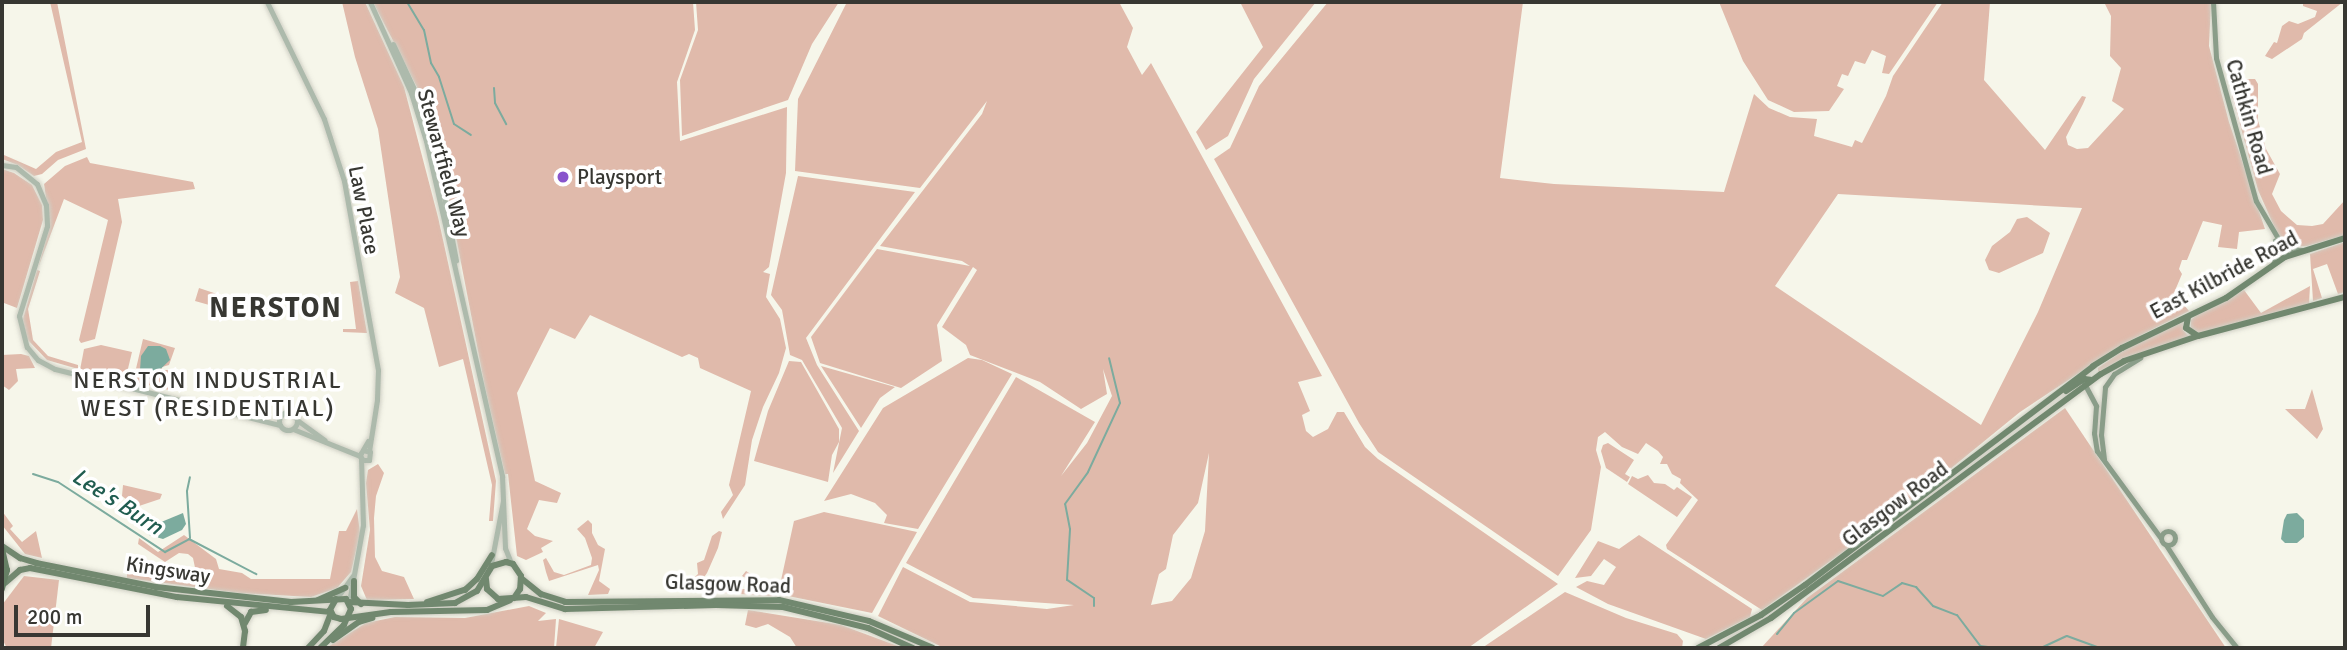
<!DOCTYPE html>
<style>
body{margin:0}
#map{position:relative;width:2347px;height:650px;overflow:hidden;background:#f6f6ea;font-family:Signika,sans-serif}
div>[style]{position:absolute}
.green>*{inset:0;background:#e0baab}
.water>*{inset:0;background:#7cab9e}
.stream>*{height:2px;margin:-1px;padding:0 1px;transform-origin:1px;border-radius:1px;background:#7cab9e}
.roads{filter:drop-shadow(0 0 2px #d0d0c5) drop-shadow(0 0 2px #d0d0c5)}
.tertiary>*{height:5px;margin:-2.5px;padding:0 2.5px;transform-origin:2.5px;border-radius:2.5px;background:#adbaac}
.tertiary>.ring{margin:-2.5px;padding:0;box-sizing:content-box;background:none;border:5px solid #adbaac;border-radius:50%}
.secondary>*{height:5px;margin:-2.5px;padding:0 2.5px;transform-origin:2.5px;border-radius:2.5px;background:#8a9d89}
.secondary>.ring{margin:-2.5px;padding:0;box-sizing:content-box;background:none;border:5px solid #8a9d89;border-radius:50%}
.primary>*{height:6px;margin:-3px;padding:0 3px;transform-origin:3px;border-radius:3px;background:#71886f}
.trunk>*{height:6px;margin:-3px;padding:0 3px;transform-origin:3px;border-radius:3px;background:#667f64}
.dots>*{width:19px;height:19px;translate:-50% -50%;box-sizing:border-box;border:4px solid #fff;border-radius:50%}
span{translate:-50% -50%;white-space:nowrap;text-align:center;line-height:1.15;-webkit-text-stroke:7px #fff;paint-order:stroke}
.street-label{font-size:21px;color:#373732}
.poi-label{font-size:21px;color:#373732}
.left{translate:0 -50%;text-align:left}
.water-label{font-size:23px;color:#205d50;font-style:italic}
.quarter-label{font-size:24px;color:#373732;letter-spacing:2px}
.district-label{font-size:28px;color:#373732;font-weight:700;letter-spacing:2px}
.frame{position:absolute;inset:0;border:4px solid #373732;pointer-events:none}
.scale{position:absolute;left:14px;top:605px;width:136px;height:32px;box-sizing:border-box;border:4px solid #373732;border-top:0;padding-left:9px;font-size:21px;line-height:24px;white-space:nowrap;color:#373732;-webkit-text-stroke:5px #fff;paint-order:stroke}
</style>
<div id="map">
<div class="green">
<i style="clip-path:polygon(50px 2px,57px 2px,86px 149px,58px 160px,42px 174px,34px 176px,18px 165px,2px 159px,4px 155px,36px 169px,56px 152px,82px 142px)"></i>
<i style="clip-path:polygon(342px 2px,365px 2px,404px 87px,438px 217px,496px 481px,493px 521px,489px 521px,492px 485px,463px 359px,439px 367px,424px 308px,395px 293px,400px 277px,378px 129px,355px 57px)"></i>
<i style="clip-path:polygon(373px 2px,693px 2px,695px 30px,677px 82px,680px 141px,787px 107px,786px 173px,769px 267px,763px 272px,770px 274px,766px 297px,780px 319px,786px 348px,779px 373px,763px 407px,752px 440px,745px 485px,723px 519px,721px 512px,733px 495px,729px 485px,751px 391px,700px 368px,698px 358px,689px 354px,682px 357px,590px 315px,575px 339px,550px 328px,517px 393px,535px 481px,561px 493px,557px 503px,539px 500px,527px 529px,535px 536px,553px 541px,541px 548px,543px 552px,526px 560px,517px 556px,508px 474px,505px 474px,485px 387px,442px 164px,442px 159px,450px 154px,449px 149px,438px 141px,417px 87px)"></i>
<i style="clip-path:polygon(696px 2px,839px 2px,812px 44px,788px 100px,682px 136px,680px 80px,698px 30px)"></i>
<i style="clip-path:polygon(evenodd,847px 2px,1119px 2px,1133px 28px,1127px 47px,1142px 75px,1151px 63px,1322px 376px,1298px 382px,1310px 411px,1302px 415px,1306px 431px,1313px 437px,1328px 429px,1337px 412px,1344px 412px,1365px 447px,1378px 459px,1558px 584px,1468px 648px,944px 648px,878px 616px,903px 567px,970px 602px,1047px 609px,1074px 605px,973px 598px,906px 563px,1016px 377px,1095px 422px,1061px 476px,1087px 443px,1112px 396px,1103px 369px,1107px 394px,1081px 409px,1040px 382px,970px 355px,966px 345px,942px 327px,977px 270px,973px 267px,937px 325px,942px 361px,901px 388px,820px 363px,811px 337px,877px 249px,970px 266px,962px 261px,880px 246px,982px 114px,987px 101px,920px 188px,795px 171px,798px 99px,847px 2px,1209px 453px,1205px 531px,1191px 578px,1172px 601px,1151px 605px,1159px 574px,1166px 569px,1173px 535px,1198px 503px,1209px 453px)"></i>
<i style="clip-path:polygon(1240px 2px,1316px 2px,1254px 79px,1228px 136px,1206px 150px,1196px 132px,1263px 47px)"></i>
<i style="clip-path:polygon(evenodd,1328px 2px,1523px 2px,1500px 178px,1554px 184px,1724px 192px,1754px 94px,1769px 108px,1790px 117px,1817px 119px,1814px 136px,1852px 147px,1855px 140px,1862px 143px,1886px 96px,1893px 76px,1943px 2px,1990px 2px,1984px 80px,2045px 150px,2082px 96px,2086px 97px,2083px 104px,2066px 137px,2068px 145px,2077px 149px,2088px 148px,2124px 109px,2112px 101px,2121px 68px,2110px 56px,2111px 16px,2104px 2px,2211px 2px,2209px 46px,2229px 122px,2265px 229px,2239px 232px,2237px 249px,2218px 247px,2222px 225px,2203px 221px,2187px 260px,2182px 260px,2179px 269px,2182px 274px,2174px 293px,2189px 311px,2123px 344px,2020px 412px,1889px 519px,1762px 610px,1667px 549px,1666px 545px,1698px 500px,1680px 483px,1681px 479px,1672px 474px,1667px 464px,1660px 464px,1663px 457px,1658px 451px,1646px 443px,1638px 454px,1622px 447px,1605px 432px,1598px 437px,1596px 450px,1601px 467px,1591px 530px,1558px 576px,1378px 452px,1359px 423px,1214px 159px,1230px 148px,1259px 86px,1328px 2px,1838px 194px,2082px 208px,2038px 312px,1981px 425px,1775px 286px,1838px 194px)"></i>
<i style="clip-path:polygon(1719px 2px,1938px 2px,1889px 74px,1882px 73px,1886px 56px,1872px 50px,1865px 64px,1855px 61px,1848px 76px,1842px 74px,1837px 86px,1844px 89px,1829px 111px,1794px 112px,1768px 100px,1743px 61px)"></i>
<i style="clip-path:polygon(2303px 2px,2343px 2px,2304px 33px,2302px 39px,2272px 59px,2265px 56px,2274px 42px,2277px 43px,2282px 26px,2289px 21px,2298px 24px,2315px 17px,2317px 11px,2303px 6px)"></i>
<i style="clip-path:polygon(2243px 79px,2255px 79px,2258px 84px,2258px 120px,2266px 149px,2280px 174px,2272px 194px,2281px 211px,2297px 225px,2312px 226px,2323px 224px,2345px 200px,2345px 235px,2307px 246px,2289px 247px,2282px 244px,2258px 190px,2232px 96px,2235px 82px)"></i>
<i style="clip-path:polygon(87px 157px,90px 163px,193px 182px,195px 189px,118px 199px,122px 222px,95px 339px,81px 343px,79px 340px,108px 220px,64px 199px,38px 268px,50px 225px,44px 184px,65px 166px)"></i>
<i style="clip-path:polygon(2px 169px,14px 173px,32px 185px,42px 205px,43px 220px,17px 308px,4px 303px,2px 310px)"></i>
<i style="clip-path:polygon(798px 176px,915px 192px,806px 338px,817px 365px,859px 431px,833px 473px,842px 428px,802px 360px,790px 355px,782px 310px,771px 295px)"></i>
<i style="clip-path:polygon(2027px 217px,2050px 233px,2043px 253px,1999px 273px,1989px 270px,1985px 260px,1992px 246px,2010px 232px,2017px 219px)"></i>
<i style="clip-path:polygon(2345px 242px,2345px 292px,2338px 294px,2327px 264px,2313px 269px,2322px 298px,2313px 301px,2310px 254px)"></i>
<i style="clip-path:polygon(37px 270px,40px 271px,28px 309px,33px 340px,48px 356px,78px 365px,78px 369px,47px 360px,26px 338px,23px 319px)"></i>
<i style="clip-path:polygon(358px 281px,367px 333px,343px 332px,343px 329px,356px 329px,350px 282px)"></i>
<i style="clip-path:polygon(2310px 286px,2309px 304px,2198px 334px,2191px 331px,2191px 320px,2195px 316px,2244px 290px,2261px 313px)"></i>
<i style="clip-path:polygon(199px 288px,238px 301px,232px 307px,234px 312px,195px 301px)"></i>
<i style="clip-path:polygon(2183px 322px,2183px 330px,2189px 337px,2098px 372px,2098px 368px,2124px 350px)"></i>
<i style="clip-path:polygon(143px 339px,175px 348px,169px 365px,162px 367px,162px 370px,170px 370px,181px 376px,183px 385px,169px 390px,136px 382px,134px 377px)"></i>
<i style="clip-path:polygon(101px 345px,132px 352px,126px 377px,80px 370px,84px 349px)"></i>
<i style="clip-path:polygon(21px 354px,29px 356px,35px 368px,16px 369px,18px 381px,9px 390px,2px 385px,2px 355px)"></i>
<i style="clip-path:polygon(968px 358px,982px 360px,1012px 374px,918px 529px,884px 523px,887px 515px,875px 503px,851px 494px,824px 501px,883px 408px)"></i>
<i style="clip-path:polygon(789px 361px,801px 362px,839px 429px,839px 442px,832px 455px,828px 482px,754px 461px,768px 411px)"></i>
<i style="clip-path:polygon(821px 366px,895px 387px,880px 398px,861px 428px)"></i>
<i style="clip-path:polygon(2312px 389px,2323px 429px,2317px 439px,2285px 409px,2305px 409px)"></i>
<i style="clip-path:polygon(2065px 408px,2226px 648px,1761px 648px,1807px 598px)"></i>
<i style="clip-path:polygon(1608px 443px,1634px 460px,1625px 474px,1630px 477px,1627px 482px,1606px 468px,1601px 451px,1603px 445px)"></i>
<i style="clip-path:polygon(378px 464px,384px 473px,376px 496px,374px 518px,375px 557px,382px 571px,404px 577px,414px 599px,367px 600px,361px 586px,370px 530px,366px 483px,368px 470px)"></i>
<i style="clip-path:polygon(1648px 475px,1654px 483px,1665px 484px,1674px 490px,1677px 487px,1692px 497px,1677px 517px,1628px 484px,1632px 476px,1638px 479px)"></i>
<i style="clip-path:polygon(123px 485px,162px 494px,160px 499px,136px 507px,122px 496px)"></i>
<i style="clip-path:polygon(357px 509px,360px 533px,351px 572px,337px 588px,311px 597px,239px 593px,127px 578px,127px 573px,198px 582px,193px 558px,188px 554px,179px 553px,165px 562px,138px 544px,139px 538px,158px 552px,184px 535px,216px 559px,219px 569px,242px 573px,251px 579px,330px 579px,339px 531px,346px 531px)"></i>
<i style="clip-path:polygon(2px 511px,13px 526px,10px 529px,22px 542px,36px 531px,42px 558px,25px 554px,2px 525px)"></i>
<i style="clip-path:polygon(824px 512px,917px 532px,872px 613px,778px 594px,794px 521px)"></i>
<i style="clip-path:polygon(588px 520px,592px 524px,592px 533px,598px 545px,605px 549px,599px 581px,610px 589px,608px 594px,588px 595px,599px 570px,598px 565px,549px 581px,546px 572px,543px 560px,546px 558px,554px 572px,564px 575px,591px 565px,592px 558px,585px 538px,577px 529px)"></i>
<i style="clip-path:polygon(719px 531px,722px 532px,718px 548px,707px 573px,695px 590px,688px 589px,688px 583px,698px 574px,697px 563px,704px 560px,712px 536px)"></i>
<i style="clip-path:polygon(1639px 535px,1752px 609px,1750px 617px,1706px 639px,1608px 604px,1576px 587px,1587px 581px,1604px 585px,1616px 567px,1604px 559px,1591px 576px,1575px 578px,1598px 541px,1619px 549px)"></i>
<i style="clip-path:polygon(746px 571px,774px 588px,772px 596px,707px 592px,706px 585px,711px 580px,713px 589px,746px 589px,748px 579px,742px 576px)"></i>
<i style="clip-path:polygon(24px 576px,59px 580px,51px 648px,7px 648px,2px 639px,2px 605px)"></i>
<i style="clip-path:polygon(1565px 592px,1626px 618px,1677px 634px,1683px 641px,1682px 648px,1482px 648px)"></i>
<i style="clip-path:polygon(529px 606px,546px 613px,538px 621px,556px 619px,554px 648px,326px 648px,366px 623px,395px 617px,465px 618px)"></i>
<i style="clip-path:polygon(748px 610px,841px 625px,903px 648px,797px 648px,790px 637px,768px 624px,756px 628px,745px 625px)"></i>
<i style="clip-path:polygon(559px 619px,603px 632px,594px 648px,556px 648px)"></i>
</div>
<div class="water">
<i style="clip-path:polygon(148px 346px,160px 346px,166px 349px,170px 360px,150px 379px,140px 370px,141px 356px)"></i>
<i style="clip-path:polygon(183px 513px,186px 524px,182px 530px,163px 539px,149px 535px,148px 529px,154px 525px)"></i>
<i style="clip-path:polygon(2297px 513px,2304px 520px,2304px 537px,2297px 543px,2285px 543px,2281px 539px,2284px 520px,2287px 514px)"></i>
</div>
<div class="stream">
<i style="left:407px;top:2px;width:33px;rotate:59deg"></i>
<i style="left:424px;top:30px;width:34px;rotate:78deg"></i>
<i style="left:431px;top:63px;width:16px;rotate:60deg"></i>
<i style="left:439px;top:77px;width:49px;rotate:72.3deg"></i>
<i style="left:454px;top:124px;width:20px;rotate:33deg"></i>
<i style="left:494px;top:88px;width:15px;rotate:86deg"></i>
<i style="left:495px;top:103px;width:24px;rotate:62deg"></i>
<i style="left:33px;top:474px;width:26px;rotate:18deg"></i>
<i style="left:58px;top:482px;width:128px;rotate:33.2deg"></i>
<i style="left:165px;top:552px;width:27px;rotate:-28deg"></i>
<i style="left:189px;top:539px;width:76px;rotate:27.6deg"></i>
<i style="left:190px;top:538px;width:47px;rotate:-93.7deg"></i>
<i style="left:187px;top:491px;width:14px;rotate:-78deg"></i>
<i style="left:1094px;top:606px;width:8px;rotate:-90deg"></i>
<i style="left:1094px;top:598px;width:32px;rotate:-146deg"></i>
<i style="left:1067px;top:580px;width:51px;rotate:-86.6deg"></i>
<i style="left:1070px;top:529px;width:25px;rotate:-101deg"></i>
<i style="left:1065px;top:504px;width:39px;rotate:-54deg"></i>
<i style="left:1088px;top:472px;width:76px;rotate:-65.1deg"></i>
<i style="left:1120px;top:403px;width:46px;rotate:-103.7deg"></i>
<i style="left:1777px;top:634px;width:27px;rotate:-51deg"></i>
<i style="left:1794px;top:613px;width:54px;rotate:-36deg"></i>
<i style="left:1838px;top:581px;width:47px;rotate:18.4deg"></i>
<i style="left:1883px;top:596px;width:23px;rotate:-34deg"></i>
<i style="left:1902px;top:583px;width:15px;rotate:16deg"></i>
<i style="left:1916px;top:587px;width:25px;rotate:48deg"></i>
<i style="left:1933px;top:606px;width:26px;rotate:21deg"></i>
<i style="left:1957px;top:615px;width:39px;rotate:53deg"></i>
<i style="left:1980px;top:646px;width:16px;rotate:7deg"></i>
<i style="left:2011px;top:648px;width:32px;rotate:-2deg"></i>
<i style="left:2043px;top:647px;width:26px;rotate:-25deg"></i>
<i style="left:2067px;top:636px;width:35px;rotate:20deg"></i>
<i style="left:2104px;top:648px;width:13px"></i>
</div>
<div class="roads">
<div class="tertiary">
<i style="left:267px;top:2px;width:130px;rotate:64deg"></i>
<i style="left:324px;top:119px;width:65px;rotate:72.1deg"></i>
<i style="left:344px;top:181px;width:192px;rotate:79.8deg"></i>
<i style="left:378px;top:370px;width:30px;rotate:92deg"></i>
<i style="left:377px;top:400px;width:52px;rotate:98.9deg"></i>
<i style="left:370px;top:2px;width:100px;rotate:65.7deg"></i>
<i style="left:411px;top:93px;width:50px;rotate:72.6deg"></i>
<i style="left:426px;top:141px;width:344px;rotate:77.2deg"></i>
<i style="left:502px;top:476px;width:72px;rotate:87.6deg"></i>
<i style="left:505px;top:548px;width:16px;rotate:68deg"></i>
<i style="left:393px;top:44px;width:87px;rotate:64.9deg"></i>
<i style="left:430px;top:123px;width:140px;rotate:79.3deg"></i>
<i style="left:2px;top:165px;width:14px;rotate:8deg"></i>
<i style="left:16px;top:167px;width:27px;rotate:39deg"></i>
<i style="left:37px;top:184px;width:23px;rotate:67deg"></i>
<i style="left:46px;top:205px;width:21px;rotate:87deg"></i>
<i style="left:47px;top:226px;width:94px;rotate:107.3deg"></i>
<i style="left:19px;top:316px;width:32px;rotate:76deg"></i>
<i style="left:27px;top:347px;width:17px;rotate:50deg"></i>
<i style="left:38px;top:360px;width:19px;rotate:28deg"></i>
<i style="left:55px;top:369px;width:232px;rotate:14deg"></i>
<i class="ring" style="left:279px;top:412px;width:13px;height:13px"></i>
<i style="left:297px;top:420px;width:34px;rotate:36deg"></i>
<i style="left:293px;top:429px;width:72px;rotate:21.9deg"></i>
<i style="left:363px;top:450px;width:7px;rotate:16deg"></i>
<i style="left:370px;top:452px;width:8px;rotate:97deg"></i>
<i style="left:369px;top:460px;width:6px;rotate:180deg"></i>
<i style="left:363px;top:460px;width:5px;rotate:-127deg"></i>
<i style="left:360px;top:456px;width:3px;rotate:-72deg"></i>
<i style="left:361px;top:453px;width:14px;rotate:-60deg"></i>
<i style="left:490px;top:569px;width:69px;rotate:-79.2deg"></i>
<i style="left:336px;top:599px;width:29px;rotate:-54deg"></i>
<i style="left:349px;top:602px;width:78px;rotate:-79.7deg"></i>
<i style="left:363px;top:525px;width:67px;rotate:-91.7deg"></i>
</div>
<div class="secondary">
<i style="left:2213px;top:2px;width:56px;rotate:86.9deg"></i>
<i style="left:2216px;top:58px;width:148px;rotate:74.4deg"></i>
<i style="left:2256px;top:201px;width:51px;rotate:59.4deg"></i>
<i style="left:2282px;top:245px;width:6px;rotate:39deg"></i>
<i style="left:2287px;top:249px;width:15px;rotate:4deg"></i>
<i style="left:2273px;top:264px;width:15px;rotate:-70deg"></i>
<i style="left:2278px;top:250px;width:10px;rotate:-107deg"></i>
<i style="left:2084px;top:383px;width:26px;rotate:62deg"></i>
<i style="left:2096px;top:406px;width:27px;rotate:94deg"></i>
<i style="left:2094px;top:433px;width:18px;rotate:81deg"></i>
<i style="left:2097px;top:451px;width:107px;rotate:53.8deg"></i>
<i style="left:2104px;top:459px;width:24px;rotate:-97deg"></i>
<i style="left:2101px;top:435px;width:48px;rotate:-85.2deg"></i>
<i style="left:2105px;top:387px;width:16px;rotate:-55deg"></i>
<i style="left:2114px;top:374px;width:31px;rotate:-32deg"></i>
<i class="ring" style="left:2161px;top:531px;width:9px;height:9px"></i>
<i style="left:2166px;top:545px;width:85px;rotate:57.4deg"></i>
<i style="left:2212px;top:617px;width:40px;rotate:51deg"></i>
</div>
<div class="primary">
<i style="left:2188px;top:317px;width:11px;rotate:100deg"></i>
<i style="left:2186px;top:328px;width:14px;rotate:34deg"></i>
<i style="left:2066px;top:391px;width:22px;rotate:-34deg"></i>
<i style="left:2084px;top:379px;width:8px;rotate:7deg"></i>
<i style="left:2px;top:546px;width:22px;rotate:34deg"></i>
<i style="left:20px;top:558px;width:17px;rotate:17deg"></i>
<i style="left:36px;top:563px;width:122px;rotate:11.3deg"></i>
<i style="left:156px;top:587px;width:136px;rotate:6.3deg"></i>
<i style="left:291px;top:602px;width:55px;rotate:-3.1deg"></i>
<i style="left:346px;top:599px;width:11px;rotate:63deg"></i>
<i style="left:351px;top:609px;width:17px;rotate:114deg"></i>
<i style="left:344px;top:625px;width:33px;rotate:136deg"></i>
<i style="left:521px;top:578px;width:26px;rotate:39deg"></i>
<i style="left:541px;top:594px;width:25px;rotate:18deg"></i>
<i style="left:565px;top:602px;width:214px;rotate:-0.5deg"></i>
<i style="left:779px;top:600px;width:92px;rotate:13.1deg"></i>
<i style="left:869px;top:621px;width:69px;rotate:22.9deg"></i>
<i style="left:486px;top:579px;width:10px;rotate:84deg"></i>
<i style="left:487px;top:589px;width:15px;rotate:42deg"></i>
<i style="left:498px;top:599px;width:28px;rotate:-4deg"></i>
<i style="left:526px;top:597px;width:41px;rotate:17.1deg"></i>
<i style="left:565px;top:609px;width:151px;rotate:-1.5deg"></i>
<i style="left:716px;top:605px;width:67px;rotate:1.7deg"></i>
<i style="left:783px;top:607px;width:88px;rotate:13.9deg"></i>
<i style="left:868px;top:628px;width:49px;rotate:24deg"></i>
<i style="left:354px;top:581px;width:16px;rotate:90deg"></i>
<i style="left:354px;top:597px;width:10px;rotate:45deg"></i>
<i style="left:5px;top:583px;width:20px;rotate:-41deg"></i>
<i style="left:20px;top:570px;width:10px;rotate:-11deg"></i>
<i style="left:30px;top:568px;width:150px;rotate:11.2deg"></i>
<i style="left:177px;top:597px;width:155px;rotate:5.6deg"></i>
<i style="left:336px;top:599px;width:13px;rotate:119deg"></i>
<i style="left:330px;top:610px;width:8px;rotate:60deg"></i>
<i style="left:334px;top:617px;width:7px;rotate:16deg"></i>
<i style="left:341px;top:619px;width:50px;rotate:-8deg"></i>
<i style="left:391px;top:612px;width:96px;rotate:-1.2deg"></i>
<i style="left:487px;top:610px;width:25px;rotate:-23deg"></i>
<i style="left:318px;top:600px;width:30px;rotate:-24deg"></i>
<i style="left:349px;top:602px;width:59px;rotate:2.9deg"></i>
<i style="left:408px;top:605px;width:47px;rotate:-2.4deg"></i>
<i style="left:455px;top:603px;width:25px;rotate:-29deg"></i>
<i style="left:477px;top:591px;width:29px;rotate:-59deg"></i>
<i style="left:492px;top:566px;width:15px;rotate:-16deg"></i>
<i style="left:506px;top:562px;width:7px;rotate:16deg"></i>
<i style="left:513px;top:564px;width:14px;rotate:56deg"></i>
<i style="left:521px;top:576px;width:13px;rotate:94deg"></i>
<i style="left:520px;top:589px;width:11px;rotate:124deg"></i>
<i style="left:427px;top:602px;width:40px;rotate:-18deg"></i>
<i style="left:465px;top:590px;width:16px;rotate:-43deg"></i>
<i style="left:477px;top:579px;width:28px;rotate:-58deg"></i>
<i style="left:227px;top:606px;width:18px;rotate:38deg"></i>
<i style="left:241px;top:617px;width:15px;rotate:74deg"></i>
<i style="left:245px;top:631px;width:16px;rotate:97deg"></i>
<i style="left:245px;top:623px;width:13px;rotate:-61deg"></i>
<i style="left:251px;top:612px;width:15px;rotate:-8deg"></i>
<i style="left:333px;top:640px;width:32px;rotate:-35deg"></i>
<i style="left:359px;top:622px;width:14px;rotate:-17deg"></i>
<i style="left:308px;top:648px;width:23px;rotate:-47deg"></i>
<i style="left:324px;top:631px;width:19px;rotate:-69deg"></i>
<i style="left:1698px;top:648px;width:71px;rotate:-27.6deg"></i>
<i style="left:1761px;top:615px;width:53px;rotate:-34.3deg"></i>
<i style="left:1805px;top:585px;width:362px;rotate:-37.2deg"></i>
<i style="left:2093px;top:366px;width:34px;rotate:-32deg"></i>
<i style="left:2122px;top:348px;width:115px;rotate:-25.7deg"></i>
<i style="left:2226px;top:298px;width:72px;rotate:-34.8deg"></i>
<i style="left:2285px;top:257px;width:63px;rotate:-17.6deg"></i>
<i style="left:1719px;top:648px;width:60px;rotate:-30deg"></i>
<i style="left:1771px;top:618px;width:410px;rotate:-36.5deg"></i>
<i style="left:2101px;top:374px;width:26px;rotate:-29deg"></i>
<i style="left:2124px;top:361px;width:78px;rotate:-18.7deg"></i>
<i style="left:2198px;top:336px;width:152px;rotate:-14.9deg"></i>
</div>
<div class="trunk">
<i style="left:2px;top:549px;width:22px;rotate:77deg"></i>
<i style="left:7px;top:570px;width:20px;rotate:105deg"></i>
</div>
</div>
<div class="dots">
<i style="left:563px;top:177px;background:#8854cc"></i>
</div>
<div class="street-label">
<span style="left:2249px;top:117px;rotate:74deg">Cathkin Road</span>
<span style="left:444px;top:163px;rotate:75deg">Stewartfield Way</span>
<span style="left:364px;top:210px;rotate:79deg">Law Place</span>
<span style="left:2224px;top:275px;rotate:-28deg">East Kilbride Road</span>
<span style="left:1895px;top:504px;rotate:-37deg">Glasgow Road</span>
<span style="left:168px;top:570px;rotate:9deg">Kingsway</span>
<span style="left:728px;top:584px;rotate:2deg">Glasgow Road</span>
</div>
<div class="poi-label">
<span class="left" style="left:577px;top:177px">Playsport</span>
</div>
<div class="water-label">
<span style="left:117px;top:502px;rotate:33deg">Lee's Burn</span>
</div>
<div class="quarter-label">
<span style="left:208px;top:395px">NERSTON INDUSTRIAL<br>WEST (RESIDENTIAL)</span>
</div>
<div class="district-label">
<span style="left:276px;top:308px">NERSTON</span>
</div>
<div class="frame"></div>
<div class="scale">200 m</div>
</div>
